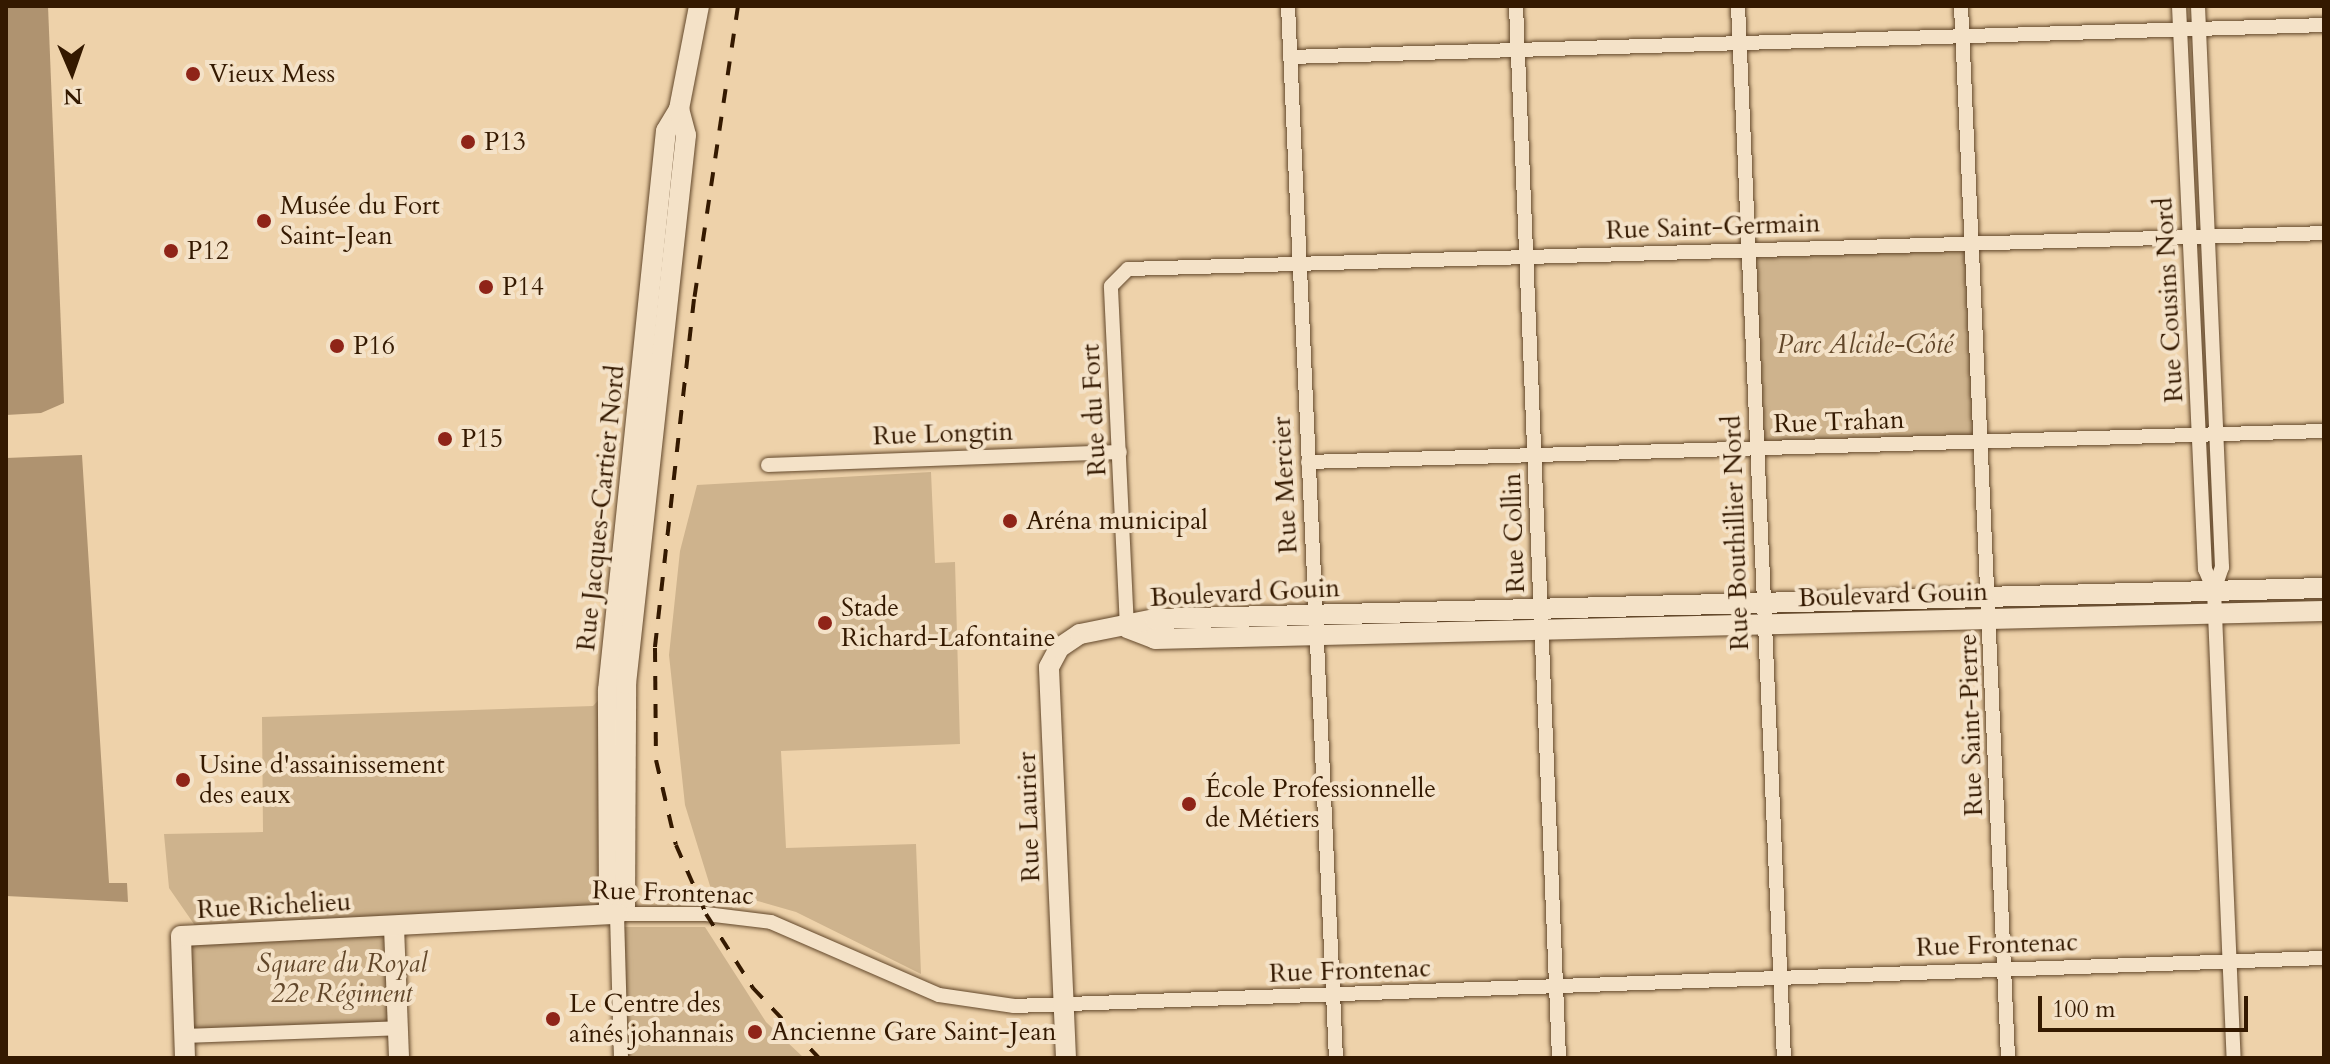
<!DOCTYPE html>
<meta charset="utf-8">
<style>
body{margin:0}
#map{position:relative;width:2330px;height:1064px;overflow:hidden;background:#eed2aa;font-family:Cardo,serif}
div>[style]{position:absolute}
.green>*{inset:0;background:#ceb38d;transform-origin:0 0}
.water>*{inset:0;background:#af9370}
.roads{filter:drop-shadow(0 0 2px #62472a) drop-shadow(0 0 2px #62472a)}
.street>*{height:14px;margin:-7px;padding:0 7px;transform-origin:7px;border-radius:7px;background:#f4e2c8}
.secondary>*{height:20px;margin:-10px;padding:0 10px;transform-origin:10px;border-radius:10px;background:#f4e2c8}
.rail>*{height:4px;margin-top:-2px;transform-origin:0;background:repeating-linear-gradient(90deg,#341900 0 14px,transparent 0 28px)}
.dots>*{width:22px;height:22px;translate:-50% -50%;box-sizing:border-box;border:4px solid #f4e2c8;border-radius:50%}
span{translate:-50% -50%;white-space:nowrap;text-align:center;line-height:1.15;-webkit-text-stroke:8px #f4e2c8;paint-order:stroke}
.poi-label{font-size:26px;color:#341900}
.left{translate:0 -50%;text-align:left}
.street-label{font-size:26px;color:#341900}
.park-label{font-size:26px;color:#62472a;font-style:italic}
.frame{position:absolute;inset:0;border:8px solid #341900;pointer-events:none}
.north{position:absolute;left:32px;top:32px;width:80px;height:80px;-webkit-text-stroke:6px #f4e2c8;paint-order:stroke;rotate:178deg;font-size:22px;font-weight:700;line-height:32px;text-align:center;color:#341900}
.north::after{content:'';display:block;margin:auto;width:28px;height:36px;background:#341900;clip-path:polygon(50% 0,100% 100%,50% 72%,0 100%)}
.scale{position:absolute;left:2038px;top:996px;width:210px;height:36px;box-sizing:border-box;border:4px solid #341900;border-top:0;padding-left:10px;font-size:24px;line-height:28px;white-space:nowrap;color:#341900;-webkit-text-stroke:6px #f4e2c8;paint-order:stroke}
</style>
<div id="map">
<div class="green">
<i style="left:1972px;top:243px;width:198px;height:224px;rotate:87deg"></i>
<i style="clip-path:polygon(931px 472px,935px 563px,955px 562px,960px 744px,781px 751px,786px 848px,916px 844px,921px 974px,796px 912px,754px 900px,715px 902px,685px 805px,669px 655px,680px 551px,697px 485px)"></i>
<i style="clip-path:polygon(608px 690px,603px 908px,196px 927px,169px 888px,164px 834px,263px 832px,262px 717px,593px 706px)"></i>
<i style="left:394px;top:927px;width:101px;height:213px;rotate:88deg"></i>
<i style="clip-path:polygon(624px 927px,705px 927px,766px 1022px,804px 1058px,628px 1058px)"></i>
</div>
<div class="water">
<i style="clip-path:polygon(6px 6px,48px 6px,64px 403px,41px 413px,6px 415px)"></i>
<i style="clip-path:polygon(82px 455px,109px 883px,127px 883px,128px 902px,6px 896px,6px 458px)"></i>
</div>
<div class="roads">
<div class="street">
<i style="left:1288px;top:6px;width:1053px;rotate:87.39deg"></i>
<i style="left:1516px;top:6px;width:1053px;rotate:87.66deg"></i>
<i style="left:1738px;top:6px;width:1053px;rotate:87.5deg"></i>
<i style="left:1961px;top:6px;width:1053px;rotate:87.44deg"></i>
<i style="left:2179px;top:6px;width:564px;rotate:87.36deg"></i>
<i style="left:2205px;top:569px;width:23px;rotate:67deg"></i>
<i style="left:2214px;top:590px;width:468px;rotate:87.6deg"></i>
<i style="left:2198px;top:6px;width:562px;rotate:87.55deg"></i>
<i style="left:2222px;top:567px;width:24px;rotate:109deg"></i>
<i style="left:1290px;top:57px;width:1034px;rotate:-1.77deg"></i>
<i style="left:1308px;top:462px;width:1016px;rotate:-1.75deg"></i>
<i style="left:768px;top:465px;width:352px;rotate:-2.1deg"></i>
<i style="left:1127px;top:628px;width:342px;rotate:-92.7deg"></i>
<i style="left:1111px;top:286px;width:24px;rotate:-45deg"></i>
<i style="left:1128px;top:269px;width:1197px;rotate:-1.72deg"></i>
<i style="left:184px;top:1036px;width:214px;rotate:-2.1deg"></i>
<i style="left:621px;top:1058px;width:144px;rotate:-91.6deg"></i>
<i style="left:617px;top:914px;width:89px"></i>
<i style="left:706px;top:914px;width:65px;rotate:7deg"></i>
<i style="left:771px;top:922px;width:183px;rotate:23.5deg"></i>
<i style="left:939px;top:995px;width:76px;rotate:8.3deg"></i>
<i style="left:1014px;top:1006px;width:1311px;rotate:-2.1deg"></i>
</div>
<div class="secondary">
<i style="left:1127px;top:628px;width:30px;rotate:21deg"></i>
<i style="left:1155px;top:639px;width:1169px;rotate:-1.37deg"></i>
<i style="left:617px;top:914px;width:12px;rotate:-132deg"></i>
<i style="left:609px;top:905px;width:215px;rotate:-90.3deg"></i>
<i style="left:608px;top:690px;width:562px;rotate:-84.08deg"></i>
<i style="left:666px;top:131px;width:26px;rotate:-59deg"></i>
<i style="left:679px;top:109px;width:105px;rotate:-79deg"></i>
<i style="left:617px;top:914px;width:11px;rotate:-45deg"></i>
<i style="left:625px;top:906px;width:222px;rotate:-89.7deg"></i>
<i style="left:626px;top:684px;width:552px;rotate:-83.76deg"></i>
<i style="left:686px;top:135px;width:27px;rotate:-105deg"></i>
<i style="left:394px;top:927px;width:131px;rotate:87.8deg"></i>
<i style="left:185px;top:1058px;width:122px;rotate:-91.9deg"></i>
<i style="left:181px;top:936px;width:437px;rotate:-2.9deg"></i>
<i style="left:1066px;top:1058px;width:391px;rotate:-92.5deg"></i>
<i style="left:1049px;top:667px;width:21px;rotate:-62deg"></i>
<i style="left:1059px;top:648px;width:25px;rotate:-34deg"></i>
<i style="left:1080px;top:634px;width:76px;rotate:-11.3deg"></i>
<i style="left:1155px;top:619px;width:1169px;rotate:-1.52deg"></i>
</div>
</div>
<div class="rail">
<i style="left:738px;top:6px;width:296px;rotate:98.5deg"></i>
<i style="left:694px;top:299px;width:351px;rotate:96.4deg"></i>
<i style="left:655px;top:648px;width:112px;rotate:89.5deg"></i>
<i style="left:656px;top:760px;width:87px;rotate:76.8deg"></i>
<i style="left:676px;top:845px;width:75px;rotate:66.5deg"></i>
<i style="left:706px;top:914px;width:88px;rotate:57.6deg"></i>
<i style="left:753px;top:988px;width:96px;rotate:46.7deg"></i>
</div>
<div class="dots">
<i style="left:193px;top:74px;background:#8f2418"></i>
<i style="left:468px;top:142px;background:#8f2418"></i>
<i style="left:264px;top:221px;background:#8f2418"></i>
<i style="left:171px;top:251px;background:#8f2418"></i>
<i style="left:486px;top:287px;background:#8f2418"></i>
<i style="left:337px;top:346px;background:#8f2418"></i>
<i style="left:445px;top:439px;background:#8f2418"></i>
<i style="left:1010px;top:521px;background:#8f2418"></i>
<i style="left:825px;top:623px;background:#8f2418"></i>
<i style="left:183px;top:780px;background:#8f2418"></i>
<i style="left:1189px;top:804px;background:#8f2418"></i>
<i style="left:553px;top:1019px;background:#8f2418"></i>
<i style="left:755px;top:1032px;background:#8f2418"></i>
</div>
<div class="poi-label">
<span class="left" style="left:209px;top:74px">Vieux Mess</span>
<span class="left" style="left:484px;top:142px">P13</span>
<span class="left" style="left:280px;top:221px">Musée du Fort<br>Saint-Jean</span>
<span class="left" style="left:187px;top:251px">P12</span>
<span class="left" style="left:502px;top:287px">P14</span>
<span class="left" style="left:353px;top:346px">P16</span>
<span class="left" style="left:461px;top:439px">P15</span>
<span class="left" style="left:1026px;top:521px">Aréna municipal</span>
<span class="left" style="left:841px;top:623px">Stade<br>Richard-Lafontaine</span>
<span class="left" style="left:199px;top:780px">Usine d'assainissement<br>des eaux</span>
<span class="left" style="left:1205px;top:804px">École Professionnelle<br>de Métiers</span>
<span class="left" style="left:569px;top:1019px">Le Centre des<br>aînés johannais</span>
<span class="left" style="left:771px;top:1032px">Ancienne Gare Saint-Jean</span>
</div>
<div class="street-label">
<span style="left:1713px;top:227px;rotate:-2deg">Rue Saint-Germain</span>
<span style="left:2169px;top:300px;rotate:-93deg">Rue Cousins Nord</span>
<span style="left:1094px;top:410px;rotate:-93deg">Rue du Fort</span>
<span style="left:1839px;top:422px;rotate:-2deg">Rue Trahan</span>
<span style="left:943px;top:434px;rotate:-2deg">Rue Longtin</span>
<span style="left:1285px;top:485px;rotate:-93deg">Rue Mercier</span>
<span style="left:601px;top:508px;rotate:-84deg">Rue Jacques-Cartier Nord</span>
<span style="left:1514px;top:533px;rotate:-92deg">Rue Collin</span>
<span style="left:1736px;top:533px;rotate:-92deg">Rue Bouthillier Nord</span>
<span style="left:1245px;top:593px;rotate:-3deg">Boulevard Gouin</span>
<span style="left:1893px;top:595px;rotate:-2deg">Boulevard Gouin</span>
<span style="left:1971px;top:725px;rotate:-92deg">Rue Saint-Pierre</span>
<span style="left:1029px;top:817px;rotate:-92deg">Rue Laurier</span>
<span style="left:673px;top:893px;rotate:2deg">Rue Frontenac</span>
<span style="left:274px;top:906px;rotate:-3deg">Rue Richelieu</span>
<span style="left:1997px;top:945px;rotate:-2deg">Rue Frontenac</span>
<span style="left:1350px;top:971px;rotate:-2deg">Rue Frontenac</span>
</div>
<div class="park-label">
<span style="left:1865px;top:345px">Parc Alcide-Côté</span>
<span style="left:342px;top:979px">Square du Royal<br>22e Régiment</span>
</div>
<div class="frame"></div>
<div class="north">N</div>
<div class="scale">100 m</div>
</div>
